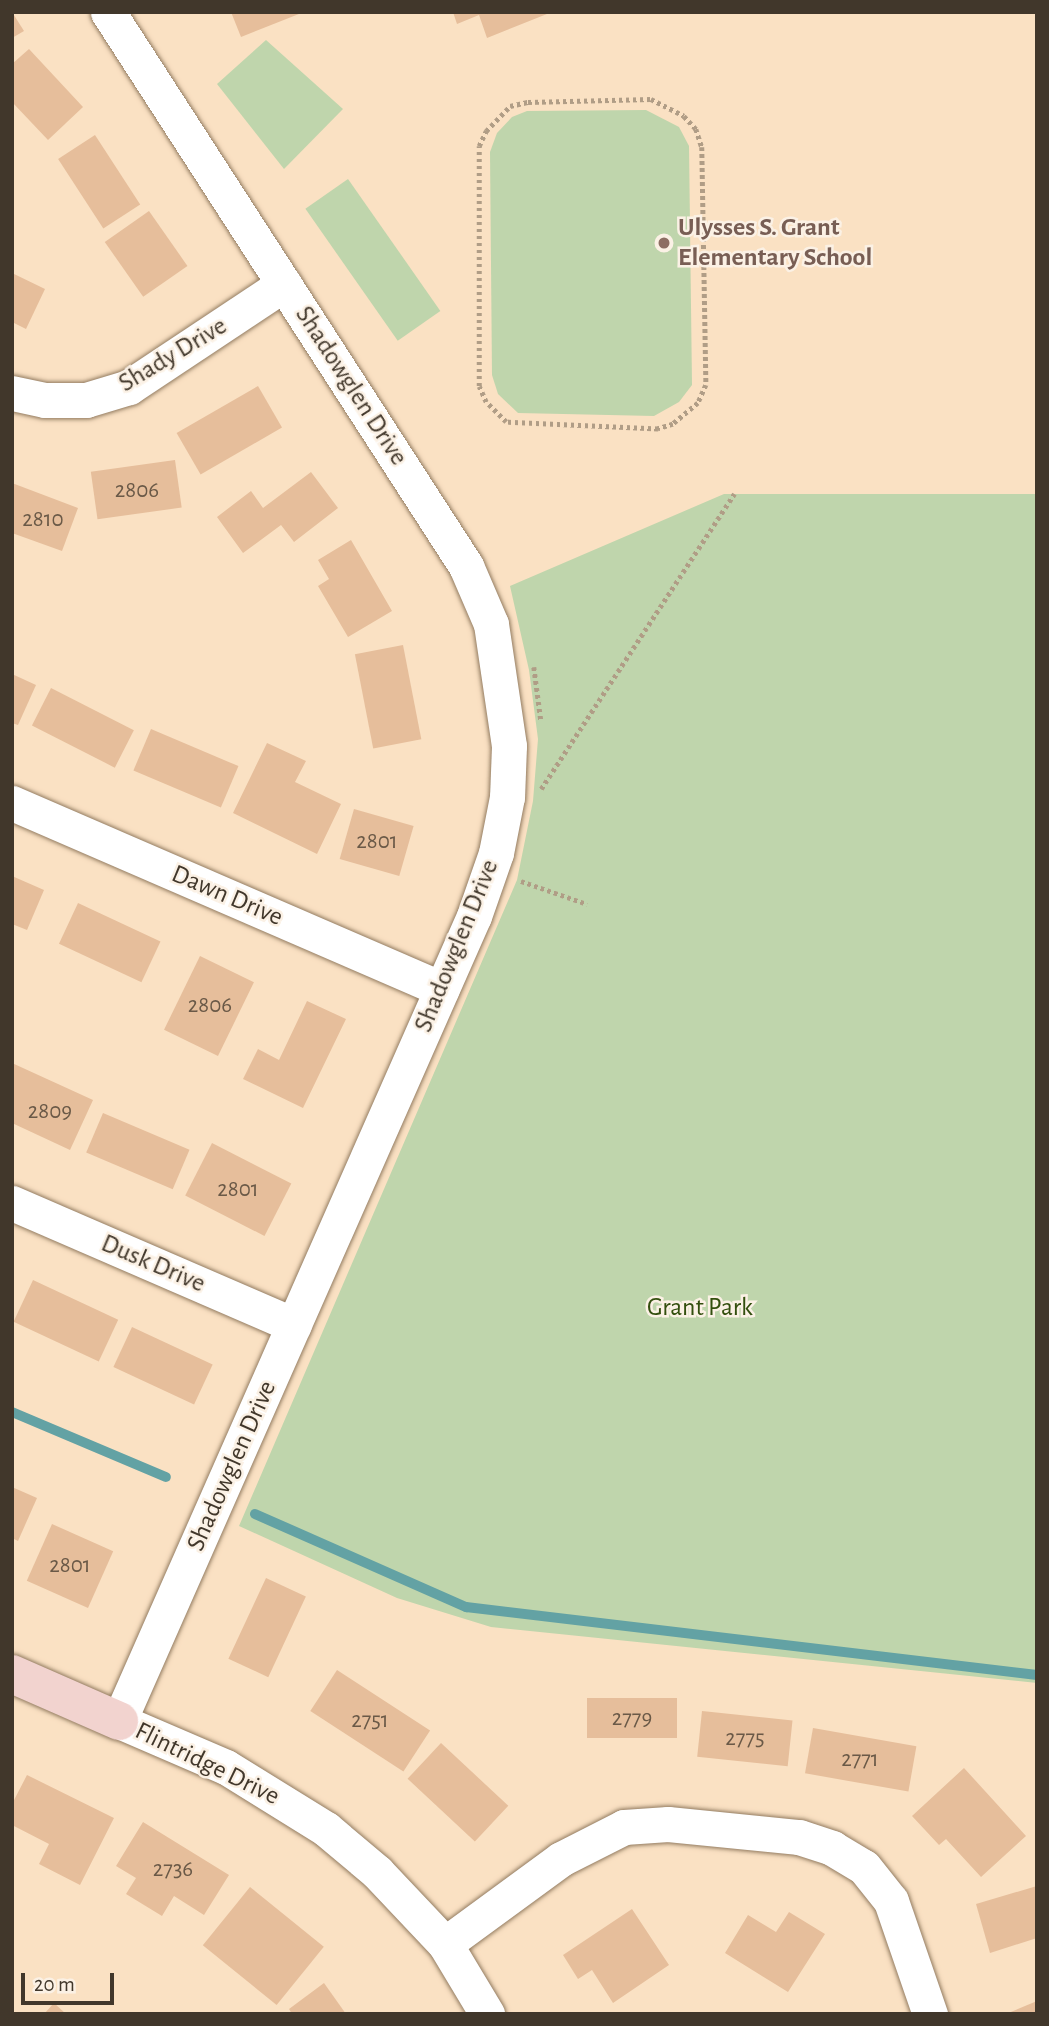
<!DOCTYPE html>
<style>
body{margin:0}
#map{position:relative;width:1049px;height:2026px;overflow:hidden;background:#fae1c3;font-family:"Alegreya Sans",sans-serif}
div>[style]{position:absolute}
.green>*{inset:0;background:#bfd5ac;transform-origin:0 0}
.stream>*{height:10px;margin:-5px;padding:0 5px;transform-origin:5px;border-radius:5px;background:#63a2a4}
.building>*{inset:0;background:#e6be9b;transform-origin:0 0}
.path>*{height:4.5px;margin-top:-2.25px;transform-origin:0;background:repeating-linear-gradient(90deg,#b09d86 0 3.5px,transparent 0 7px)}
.roads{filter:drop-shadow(0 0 2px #937c61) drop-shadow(0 0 2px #937c61)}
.street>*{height:35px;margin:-17.5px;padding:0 17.5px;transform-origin:17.5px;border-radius:17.5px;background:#fff}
.secondary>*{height:38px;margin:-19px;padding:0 19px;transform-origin:19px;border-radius:19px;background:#f2d3cf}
.dots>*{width:19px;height:19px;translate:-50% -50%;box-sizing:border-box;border:4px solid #fbf1e5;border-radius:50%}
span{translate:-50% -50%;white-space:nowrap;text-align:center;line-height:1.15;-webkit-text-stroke:5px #fbf1e5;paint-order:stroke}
.number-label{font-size:23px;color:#6a5947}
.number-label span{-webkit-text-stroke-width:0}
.education-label{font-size:26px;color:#785e54;font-weight:700}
.left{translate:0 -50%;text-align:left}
.street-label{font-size:26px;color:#41372b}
.park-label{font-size:26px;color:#334f0e}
.frame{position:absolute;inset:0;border:14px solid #41372b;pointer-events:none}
.scale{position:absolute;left:21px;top:1973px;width:93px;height:32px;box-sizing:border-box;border:4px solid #41372b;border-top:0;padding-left:9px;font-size:21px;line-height:24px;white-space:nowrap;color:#41372b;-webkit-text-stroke:5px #fbf1e5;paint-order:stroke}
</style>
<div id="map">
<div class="green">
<i style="clip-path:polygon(266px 40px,343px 109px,284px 169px,217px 84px)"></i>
<i style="clip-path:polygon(646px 110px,679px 127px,689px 146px,692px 385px,679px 402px,654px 416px,518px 413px,498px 394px,492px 375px,490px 152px,497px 133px,512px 117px,527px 111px)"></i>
<i style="left:348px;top:179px;width:161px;height:52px;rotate:55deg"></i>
<i style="clip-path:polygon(724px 494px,1037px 494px,1037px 1683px,491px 1627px,397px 1598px,239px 1526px,517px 880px,533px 801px,538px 739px,529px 670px,510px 586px)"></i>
</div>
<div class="stream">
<i style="left:12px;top:1412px;width:167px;rotate:22.9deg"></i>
<i style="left:255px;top:1514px;width:231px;rotate:23.8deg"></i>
<i style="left:466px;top:1607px;width:575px;rotate:6.79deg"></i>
</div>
<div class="building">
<i style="clip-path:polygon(12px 12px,24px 31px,12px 38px)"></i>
<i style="clip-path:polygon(231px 12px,304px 12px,241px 37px)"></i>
<i style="clip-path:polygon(453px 12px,552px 12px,487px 38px,479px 15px,457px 24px)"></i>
<i style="clip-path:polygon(29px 49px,83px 107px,48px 140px,12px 102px,12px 64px)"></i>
<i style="left:95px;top:135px;width:83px;height:44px;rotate:57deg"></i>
<i style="left:149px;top:211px;width:67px;height:54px;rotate:55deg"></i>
<i style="clip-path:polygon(12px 273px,45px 289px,26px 329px,12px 322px)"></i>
<i style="left:258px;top:386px;width:48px;height:94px;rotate:60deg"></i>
<i style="left:175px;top:460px;width:48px;height:85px;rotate:82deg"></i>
<i style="clip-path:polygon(311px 472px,338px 508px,294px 542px,281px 525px,243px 553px,217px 517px,251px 491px,263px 508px)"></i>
<i style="clip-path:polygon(12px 483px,78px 508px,62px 551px,12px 533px)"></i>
<i style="clip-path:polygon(351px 540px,392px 611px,348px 637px,318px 586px,329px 579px,318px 560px)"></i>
<i style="left:403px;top:645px;width:96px;height:49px;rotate:79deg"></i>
<i style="clip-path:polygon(12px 674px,36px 685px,18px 725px,12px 723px)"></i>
<i style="left:51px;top:688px;width:93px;height:42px;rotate:27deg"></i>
<i style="left:151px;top:729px;width:95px;height:45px;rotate:23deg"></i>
<i style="clip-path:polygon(267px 743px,306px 761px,295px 782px,341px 804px,317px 854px,233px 813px)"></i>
<i style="left:354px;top:809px;width:62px;height:52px;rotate:16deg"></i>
<i style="clip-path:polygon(12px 876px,44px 890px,27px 930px,12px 924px)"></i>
<i style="left:78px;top:903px;width:91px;height:45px;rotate:25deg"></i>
<i style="left:200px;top:956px;width:60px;height:82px;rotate:26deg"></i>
<i style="clip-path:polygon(307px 1001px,346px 1019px,303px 1108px,243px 1079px,258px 1049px,279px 1060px)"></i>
<i style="clip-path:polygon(12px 1063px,93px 1100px,70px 1150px,12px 1123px)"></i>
<i style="left:103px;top:1113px;width:94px;height:43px;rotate:23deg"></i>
<i style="left:212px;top:1143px;width:89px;height:59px;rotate:27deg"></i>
<i style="left:33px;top:1280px;width:94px;height:46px;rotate:25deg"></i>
<i style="left:132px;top:1327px;width:89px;height:44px;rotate:25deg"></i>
<i style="clip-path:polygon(12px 1487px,37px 1498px,18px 1541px,12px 1538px)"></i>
<i style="left:52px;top:1524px;width:67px;height:62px;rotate:24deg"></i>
<i style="left:266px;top:1578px;width:44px;height:89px;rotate:25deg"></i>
<i style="left:337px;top:1670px;width:111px;height:49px;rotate:33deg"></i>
<i style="left:677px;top:1698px;width:40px;height:90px;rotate:90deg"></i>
<i style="left:702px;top:1711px;width:91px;height:46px;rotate:6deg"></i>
<i style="left:813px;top:1728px;width:105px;height:46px;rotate:10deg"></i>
<i style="left:441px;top:1743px;width:92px;height:49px;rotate:43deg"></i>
<i style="clip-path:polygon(964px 1768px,1026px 1836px,981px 1877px,946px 1839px,939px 1845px,912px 1816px)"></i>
<i style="clip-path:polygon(27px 1775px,114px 1818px,80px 1885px,39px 1864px,49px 1844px,12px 1825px,12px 1804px)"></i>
<i style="clip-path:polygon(143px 1822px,229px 1875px,204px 1915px,174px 1896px,162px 1916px,126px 1894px,136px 1878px,116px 1866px)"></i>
<i style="clip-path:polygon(1037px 1886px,1037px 1938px,990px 1953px,976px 1904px)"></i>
<i style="left:250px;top:1887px;width:95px;height:75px;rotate:39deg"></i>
<i style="clip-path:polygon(632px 1909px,669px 1965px,613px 2003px,592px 1970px,578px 1979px,563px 1955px)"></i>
<i style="clip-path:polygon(789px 1912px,825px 1934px,788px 1992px,725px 1953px,748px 1915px,776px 1932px)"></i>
<i style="clip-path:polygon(324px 1983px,346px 2014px,292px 2014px,289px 2009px)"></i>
<i style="clip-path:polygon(1037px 2001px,1037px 2014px,1006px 2014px)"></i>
<i style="clip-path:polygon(54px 2003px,66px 2014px,44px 2014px)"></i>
</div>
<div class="path">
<i style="left:651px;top:99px;width:37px;rotate:27deg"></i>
<i style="left:684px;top:116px;width:18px;rotate:47deg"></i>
<i style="left:696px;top:129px;width:19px;rotate:72deg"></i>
<i style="left:702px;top:147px;width:238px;rotate:89deg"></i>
<i style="left:706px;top:385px;width:20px;rotate:114deg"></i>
<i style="left:698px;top:403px;width:33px;rotate:140deg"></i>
<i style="left:673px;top:424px;width:16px;rotate:162deg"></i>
<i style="left:658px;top:429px;width:152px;rotate:-177.4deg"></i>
<i style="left:506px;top:422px;width:28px;rotate:-135deg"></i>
<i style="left:486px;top:402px;width:17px;rotate:-114deg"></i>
<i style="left:479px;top:386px;width:240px;rotate:-90deg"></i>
<i style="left:479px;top:146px;width:17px;rotate:-65deg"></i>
<i style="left:486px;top:131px;width:35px;rotate:-46deg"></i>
<i style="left:510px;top:106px;width:18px;rotate:-13deg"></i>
<i style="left:528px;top:102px;width:123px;rotate:-1.4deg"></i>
<i style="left:534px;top:667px;width:53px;rotate:82.5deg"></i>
<i style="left:541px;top:789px;width:353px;rotate:-56.8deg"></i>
<i style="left:521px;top:881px;width:70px;rotate:19.2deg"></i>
</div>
<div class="roads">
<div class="street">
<i style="left:108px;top:12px;width:660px;rotate:57.13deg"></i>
<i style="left:466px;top:566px;width:63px;rotate:66.7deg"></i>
<i style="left:491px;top:624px;width:123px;rotate:81.6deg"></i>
<i style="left:509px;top:746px;width:51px;rotate:92.2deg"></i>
<i style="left:507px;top:797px;width:57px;rotate:101.1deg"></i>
<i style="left:496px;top:853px;width:67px;rotate:109.2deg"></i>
<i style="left:474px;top:916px;width:880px;rotate:113.8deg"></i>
<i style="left:119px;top:1721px;width:116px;rotate:23.3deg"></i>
<i style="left:226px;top:1767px;width:118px;rotate:31.8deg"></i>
<i style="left:326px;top:1829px;width:67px;rotate:40.1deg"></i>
<i style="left:377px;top:1872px;width:99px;rotate:46.6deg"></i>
<i style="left:445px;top:1944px;width:82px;rotate:59deg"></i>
<i style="left:12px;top:393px;width:34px;rotate:12deg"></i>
<i style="left:45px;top:400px;width:41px"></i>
<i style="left:86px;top:400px;width:45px;rotate:-16.8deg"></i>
<i style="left:129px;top:387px;width:186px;rotate:-33.6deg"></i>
<i style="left:12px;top:803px;width:468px;rotate:23.4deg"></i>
<i style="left:12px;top:1203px;width:307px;rotate:23.4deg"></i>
<i style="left:445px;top:1944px;width:144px;rotate:-36.2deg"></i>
<i style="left:561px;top:1859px;width:71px;rotate:-26.9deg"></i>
<i style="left:624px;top:1827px;width:44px;rotate:-3.9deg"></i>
<i style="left:668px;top:1824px;width:132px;rotate:5.7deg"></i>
<i style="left:799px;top:1837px;width:35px;rotate:18deg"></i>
<i style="left:832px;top:1848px;width:37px;rotate:31deg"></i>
<i style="left:864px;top:1867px;width:43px;rotate:51.5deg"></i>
<i style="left:891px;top:1901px;width:120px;rotate:71deg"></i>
</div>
<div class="secondary">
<i style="left:12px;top:1674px;width:117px;rotate:23.7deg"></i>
</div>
</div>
<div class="dots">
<i style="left:664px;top:243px;background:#8d6e63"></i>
</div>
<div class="number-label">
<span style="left:137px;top:491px">2806</span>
<span style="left:43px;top:520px">2810</span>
<span style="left:377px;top:842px">2801</span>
<span style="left:210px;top:1006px">2806</span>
<span style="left:50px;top:1112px">2809</span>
<span style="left:238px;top:1190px">2801</span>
<span style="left:70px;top:1566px">2801</span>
<span style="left:632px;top:1719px">2779</span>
<span style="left:370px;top:1721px">2751</span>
<span style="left:745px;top:1739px">2775</span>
<span style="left:860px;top:1760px">2771</span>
<span style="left:173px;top:1870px">2736</span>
</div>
<div class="education-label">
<span class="left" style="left:678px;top:243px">Ulysses S. Grant<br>Elementary School</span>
</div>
<div class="street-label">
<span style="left:173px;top:355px;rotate:-31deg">Shady Drive</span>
<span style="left:351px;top:386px;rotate:57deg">Shadowglen Drive</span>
<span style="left:227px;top:896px;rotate:23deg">Dawn Drive</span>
<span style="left:457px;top:946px;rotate:-68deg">Shadowglen Drive</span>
<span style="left:153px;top:1264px;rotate:23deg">Dusk Drive</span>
<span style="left:232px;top:1466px;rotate:-66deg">Shadowglen Drive</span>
<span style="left:207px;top:1764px;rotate:26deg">Flintridge Drive</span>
</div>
<div class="park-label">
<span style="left:700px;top:1308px">Grant Park</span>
</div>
<div class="frame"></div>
<div class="scale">20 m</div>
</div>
